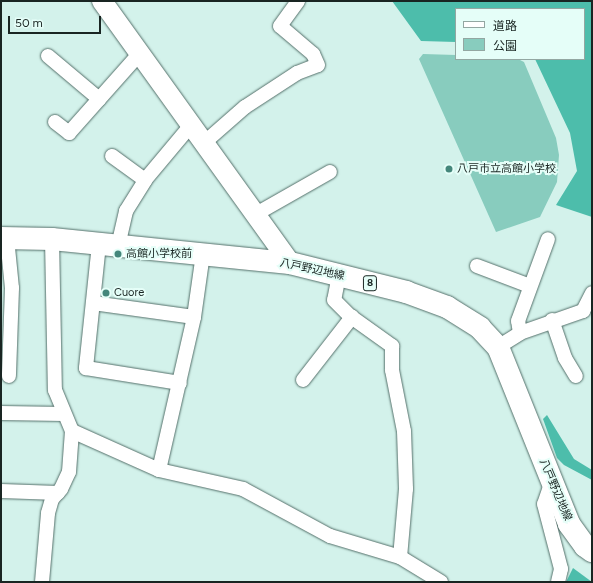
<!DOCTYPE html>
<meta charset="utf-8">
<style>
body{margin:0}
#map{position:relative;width:593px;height:583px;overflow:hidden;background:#d3f2eb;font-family:Figtree,"Noto Sans JP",sans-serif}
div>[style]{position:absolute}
.green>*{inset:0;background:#88ccbe}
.forest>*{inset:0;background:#4dbdab}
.roads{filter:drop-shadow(0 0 1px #54706a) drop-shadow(0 0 1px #54706a)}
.street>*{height:14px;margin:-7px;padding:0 7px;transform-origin:7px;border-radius:7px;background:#fff}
.secondary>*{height:20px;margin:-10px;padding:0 10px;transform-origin:10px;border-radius:10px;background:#fff}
.primary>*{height:22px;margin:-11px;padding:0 11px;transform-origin:11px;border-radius:11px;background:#fff}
.dots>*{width:11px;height:11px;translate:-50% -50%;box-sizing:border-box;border:2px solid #e5fef8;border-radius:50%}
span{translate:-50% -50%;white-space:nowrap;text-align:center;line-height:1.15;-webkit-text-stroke:4px #e5fef8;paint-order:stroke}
.shield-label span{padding:1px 3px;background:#e5fef8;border:1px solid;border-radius:3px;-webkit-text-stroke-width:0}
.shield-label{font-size:10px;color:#192522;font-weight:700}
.poi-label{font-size:11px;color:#192522}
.left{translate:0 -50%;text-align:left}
.street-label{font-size:11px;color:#192522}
.frame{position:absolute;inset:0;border:2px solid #192522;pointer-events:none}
.legend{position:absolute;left:455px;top:8px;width:130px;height:52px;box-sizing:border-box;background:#e5fef8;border:1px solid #93a7a2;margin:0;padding:5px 7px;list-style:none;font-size:12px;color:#192522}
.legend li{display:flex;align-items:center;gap:8px;height:20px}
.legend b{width:20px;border:1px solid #93a7a2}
.scale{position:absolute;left:8px;top:16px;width:93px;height:18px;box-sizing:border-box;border:2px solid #192522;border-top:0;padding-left:5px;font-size:12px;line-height:14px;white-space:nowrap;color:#192522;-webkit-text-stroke:3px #e5fef8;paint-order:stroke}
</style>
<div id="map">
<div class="green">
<i style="clip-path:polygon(423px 54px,456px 55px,456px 59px,518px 59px,524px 62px,556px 138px,559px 155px,557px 182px,540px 217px,496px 232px,419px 59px)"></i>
</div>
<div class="forest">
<i style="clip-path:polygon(392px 1px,592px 1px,592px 217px,556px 205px,577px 171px,570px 133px,535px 59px,584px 59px,584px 9px,456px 9px,456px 42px,421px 41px)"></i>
<i style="clip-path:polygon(547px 415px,574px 459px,592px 470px,592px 480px,564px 465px,557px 458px,543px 419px)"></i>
<i style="clip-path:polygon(573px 568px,592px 582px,566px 582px)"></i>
</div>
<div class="roads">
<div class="street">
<i style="left:48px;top:56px;width:67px;rotate:40.1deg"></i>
<i style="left:55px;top:122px;width:18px;rotate:38deg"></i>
<i style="left:69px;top:133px;width:107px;rotate:-48.4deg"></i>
<i style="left:205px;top:142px;width:53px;rotate:-41.2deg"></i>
<i style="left:245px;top:107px;width:62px;rotate:-33.2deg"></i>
<i style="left:297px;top:73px;width:22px;rotate:-21deg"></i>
<i style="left:318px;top:65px;width:12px;rotate:-114deg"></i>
<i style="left:313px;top:54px;width:43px;rotate:-139.7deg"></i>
<i style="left:280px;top:26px;width:31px;rotate:-54deg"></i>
<i style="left:112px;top:156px;width:41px;rotate:36deg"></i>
<i style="left:256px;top:214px;width:85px;rotate:-29.6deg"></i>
<i style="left:7px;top:238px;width:50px;rotate:84.3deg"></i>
<i style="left:12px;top:288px;width:88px;rotate:92deg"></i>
<i style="left:52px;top:239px;width:151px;rotate:88.9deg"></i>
<i style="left:55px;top:390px;width:44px;rotate:67.5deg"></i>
<i style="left:72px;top:431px;width:95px;rotate:24.1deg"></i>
<i style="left:159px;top:470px;width:86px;rotate:12.7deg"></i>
<i style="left:243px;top:489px;width:99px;rotate:28.4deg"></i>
<i style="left:330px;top:536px;width:73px;rotate:16.7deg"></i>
<i style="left:400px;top:557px;width:48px;rotate:31.4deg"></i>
<i style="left:99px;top:244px;width:125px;rotate:96deg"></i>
<i style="left:86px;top:368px;width:95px;rotate:9.1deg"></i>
<i style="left:118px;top:246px;width:36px;rotate:-77deg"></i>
<i style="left:126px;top:211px;width:36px;rotate:-58deg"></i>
<i style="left:145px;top:180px;width:73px;rotate:-50deg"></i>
<i style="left:477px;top:266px;width:57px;rotate:20.7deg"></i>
<i style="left:339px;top:275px;width:25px;rotate:101deg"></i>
<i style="left:334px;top:300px;width:23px;rotate:45deg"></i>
<i style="left:350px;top:316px;width:52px;rotate:35.5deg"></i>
<i style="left:392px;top:346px;width:24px;rotate:90deg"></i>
<i style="left:392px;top:370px;width:62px;rotate:78.9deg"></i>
<i style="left:404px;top:431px;width:58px;rotate:88deg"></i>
<i style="left:406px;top:489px;width:68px;rotate:95deg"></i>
<i style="left:93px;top:303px;width:102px;rotate:7.9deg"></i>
<i style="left:552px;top:320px;width:40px;rotate:71.1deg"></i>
<i style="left:565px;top:358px;width:21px;rotate:59deg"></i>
<i style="left:520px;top:333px;width:12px;rotate:-99deg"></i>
<i style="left:518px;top:321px;width:87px;rotate:-69.9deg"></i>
<i style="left:498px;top:347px;width:26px;rotate:-32deg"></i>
<i style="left:520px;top:333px;width:67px;rotate:-19.2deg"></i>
<i style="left:583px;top:311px;width:20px;rotate:-63deg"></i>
<i style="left:303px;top:380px;width:80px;rotate:-52.1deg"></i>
<i style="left:1px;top:413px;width:63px;rotate:0.9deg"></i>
<i style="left:159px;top:470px;width:157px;rotate:-77.1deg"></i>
<i style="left:194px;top:317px;width:64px;rotate:-81.9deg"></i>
<i style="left:551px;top:484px;width:21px;rotate:109deg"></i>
<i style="left:544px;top:504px;width:67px;rotate:75.3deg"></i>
<i style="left:561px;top:569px;width:13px;rotate:103deg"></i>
<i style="left:1px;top:491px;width:57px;rotate:2deg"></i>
<i style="left:42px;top:582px;width:69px;rotate:-85deg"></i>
<i style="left:48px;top:513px;width:15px;rotate:-74deg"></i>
<i style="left:52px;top:499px;width:13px;rotate:-48deg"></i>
<i style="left:61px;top:489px;width:19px;rotate:-65deg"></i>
<i style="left:69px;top:472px;width:41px;rotate:-85.8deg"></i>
</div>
<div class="secondary">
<i style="left:102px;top:1px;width:322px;rotate:54.3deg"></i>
</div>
<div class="primary">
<i style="left:1px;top:238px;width:51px;rotate:1.1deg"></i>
<i style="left:52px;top:239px;width:239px;rotate:5.8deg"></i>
<i style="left:290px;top:263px;width:120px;rotate:14deg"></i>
<i style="left:406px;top:292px;width:44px;rotate:20.1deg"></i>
<i style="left:447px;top:307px;width:39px;rotate:32deg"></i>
<i style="left:480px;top:328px;width:26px;rotate:47deg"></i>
<i style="left:498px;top:347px;width:191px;rotate:68.1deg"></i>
<i style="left:569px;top:524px;width:27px;rotate:54deg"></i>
<i style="left:585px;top:546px;width:9px;rotate:36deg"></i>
</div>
</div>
<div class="dots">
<i style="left:449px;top:169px;background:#44877b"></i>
<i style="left:118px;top:254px;background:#44877b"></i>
<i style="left:106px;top:293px;background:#44877b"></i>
</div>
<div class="shield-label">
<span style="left:370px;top:283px">8</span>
</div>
<div class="poi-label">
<span class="left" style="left:457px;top:169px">八戸市立高館小学校</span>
<span class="left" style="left:126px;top:254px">高館小学校前</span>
<span class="left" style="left:114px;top:293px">Cuore</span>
</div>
<div class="street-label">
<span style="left:312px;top:270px;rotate:12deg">八戸野辺地線</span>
<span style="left:555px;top:490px;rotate:67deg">八戸野辺地線</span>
</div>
<div class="frame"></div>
<ul class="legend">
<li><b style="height:5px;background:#fff"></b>道路</li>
<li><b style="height:11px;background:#88ccbe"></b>公園</li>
</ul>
<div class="scale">50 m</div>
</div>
